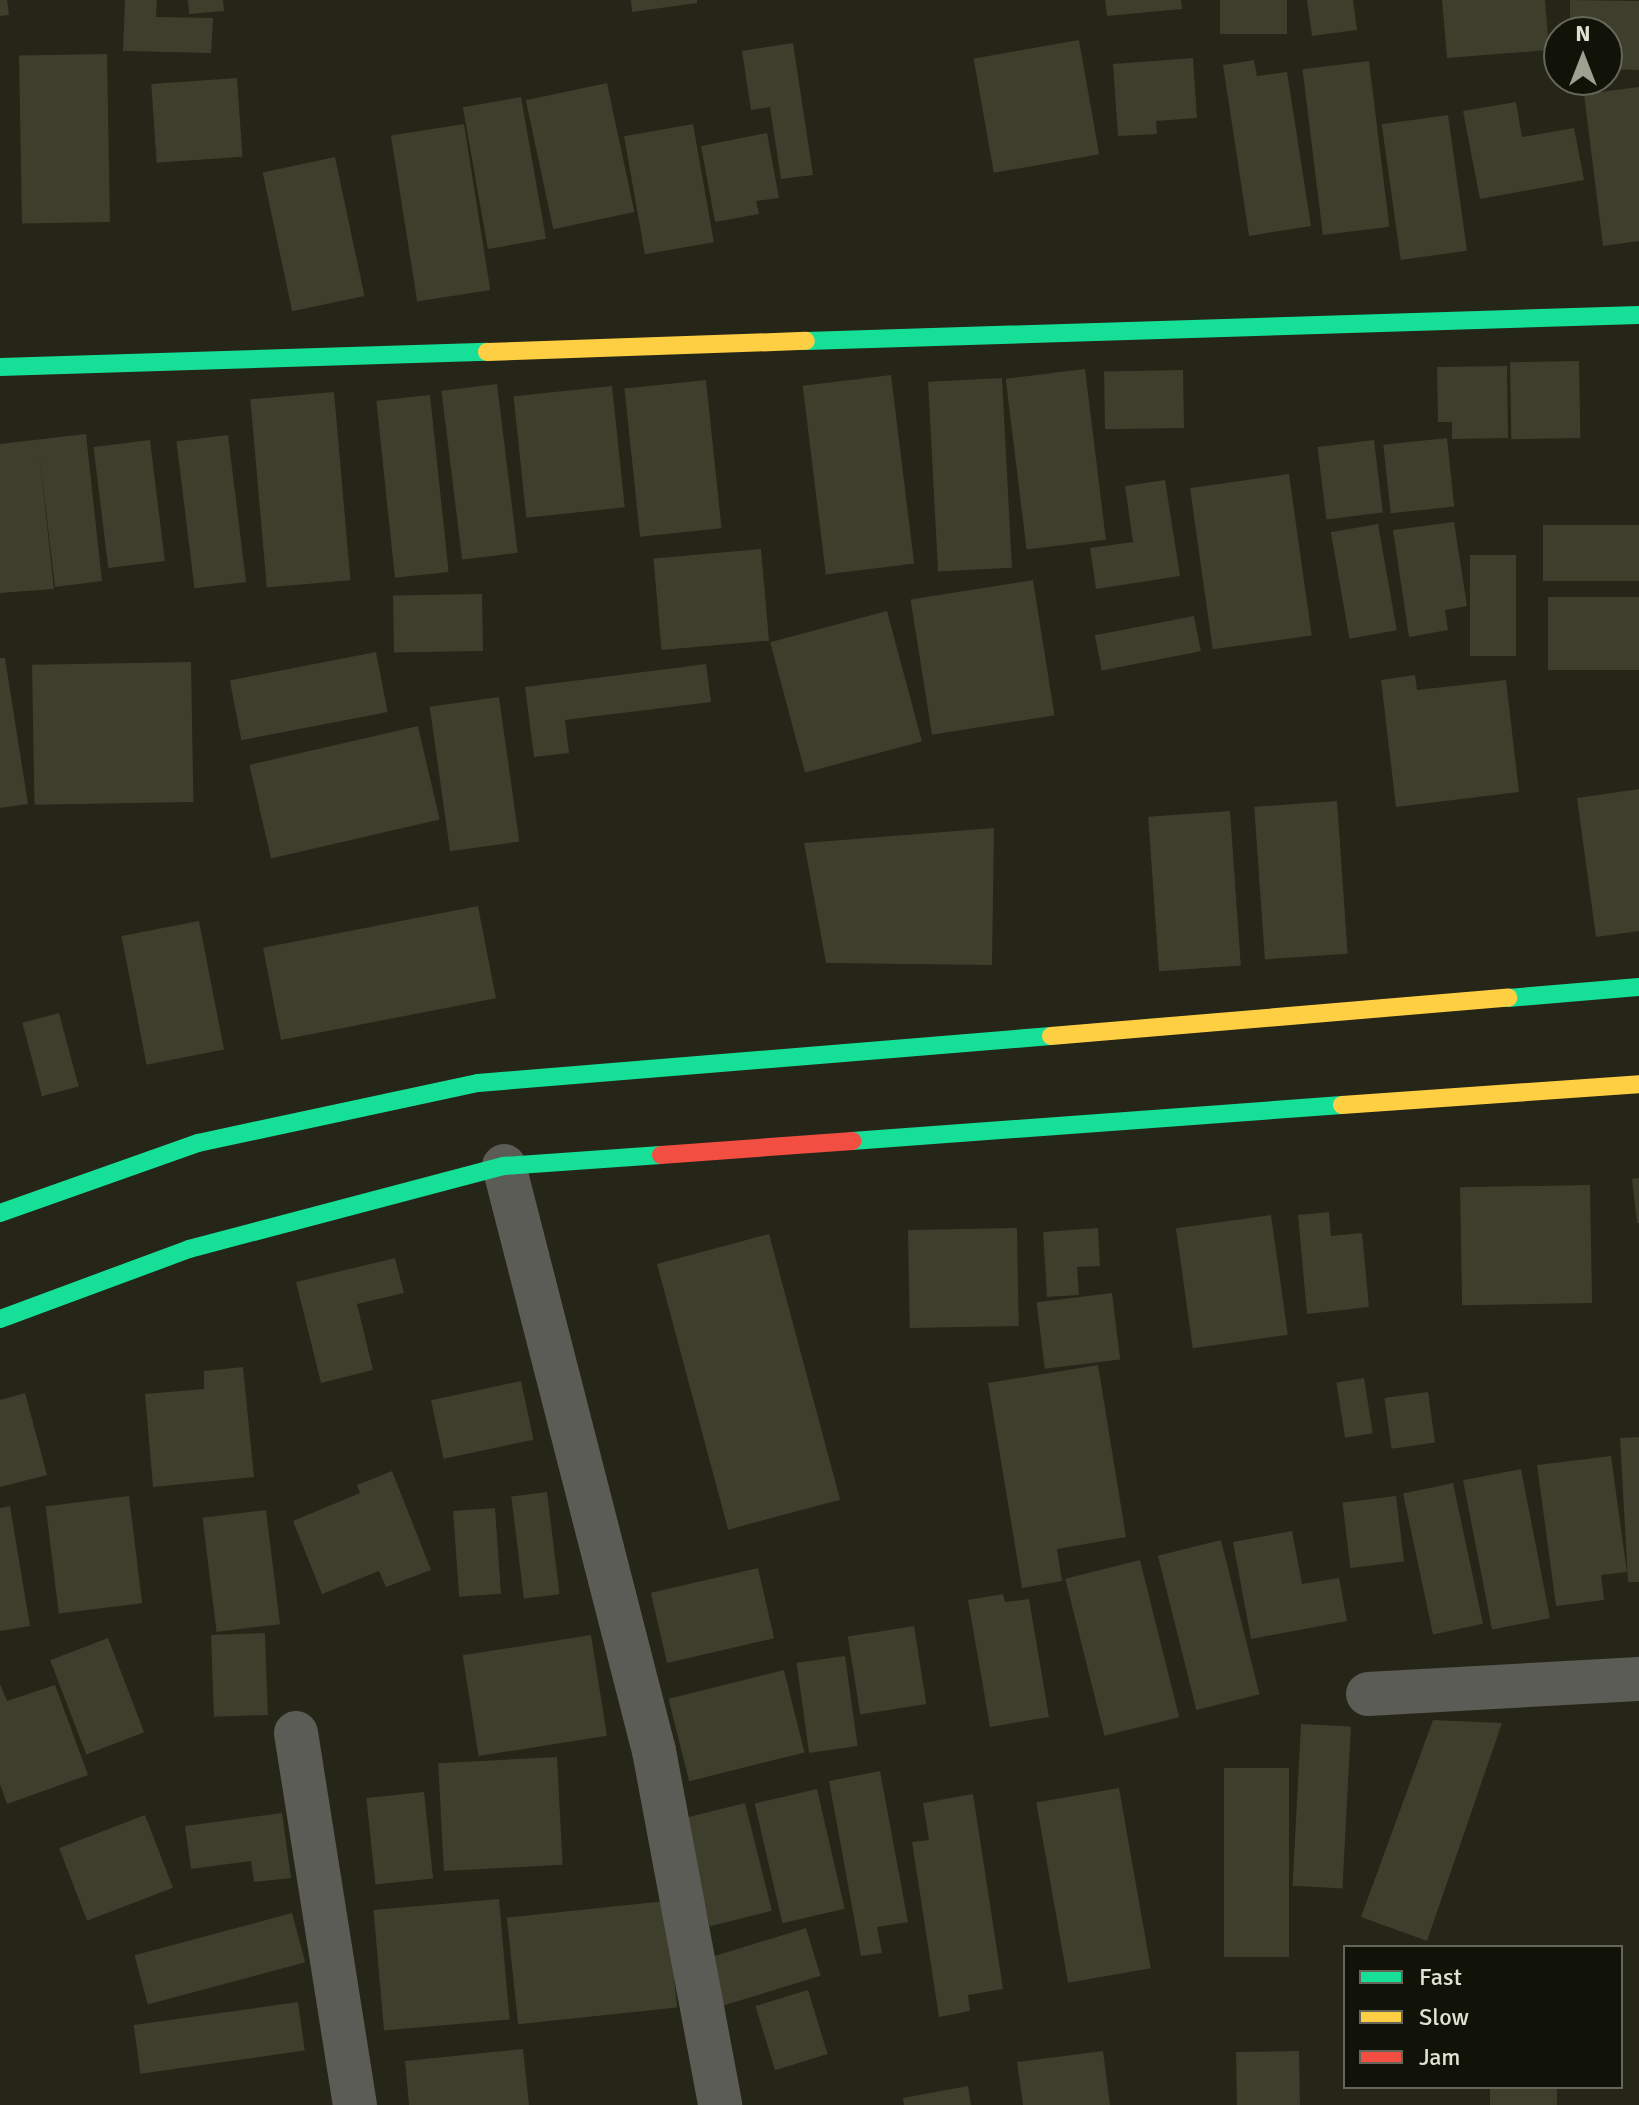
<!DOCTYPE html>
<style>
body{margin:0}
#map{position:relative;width:1639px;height:2105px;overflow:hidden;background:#252518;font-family:Signika,sans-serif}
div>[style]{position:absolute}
.building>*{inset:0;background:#3e3e2c;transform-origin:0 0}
.street>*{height:44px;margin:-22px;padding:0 22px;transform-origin:22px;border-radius:22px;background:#5c5c56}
.fast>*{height:18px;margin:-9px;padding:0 9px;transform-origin:9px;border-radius:9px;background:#16e098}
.slow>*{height:18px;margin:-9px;padding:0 9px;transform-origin:9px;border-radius:9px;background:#ffcf43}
.jam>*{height:18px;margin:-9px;padding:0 9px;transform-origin:9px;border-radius:9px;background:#f24e42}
span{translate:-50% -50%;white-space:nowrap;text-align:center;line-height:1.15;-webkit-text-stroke:6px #121308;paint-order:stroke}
.legend{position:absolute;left:1343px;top:1945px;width:280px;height:144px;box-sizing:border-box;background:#121308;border:2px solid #656659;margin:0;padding:10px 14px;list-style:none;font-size:24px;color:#e1e2d3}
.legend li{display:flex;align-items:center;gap:16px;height:40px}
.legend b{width:40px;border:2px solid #656659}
.north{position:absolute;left:1543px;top:16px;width:80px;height:80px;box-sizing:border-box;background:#121308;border:2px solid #656659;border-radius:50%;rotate:0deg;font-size:22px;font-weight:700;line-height:32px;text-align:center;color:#e1e2d3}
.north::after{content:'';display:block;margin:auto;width:28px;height:36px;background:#9fa092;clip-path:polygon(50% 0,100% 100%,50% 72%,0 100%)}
</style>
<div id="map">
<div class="building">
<i style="clip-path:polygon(0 0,7px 0,9px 15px,0 16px)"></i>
<i style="clip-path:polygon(125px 0,157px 0,156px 17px,213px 18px,211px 53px,123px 51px)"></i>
<i style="clip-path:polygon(188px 0,223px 0,224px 11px,189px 14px)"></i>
<i style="clip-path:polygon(631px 0,697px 0,697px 3px,632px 12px)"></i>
<i style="clip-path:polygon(1105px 0,1181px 0,1182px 9px,1107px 16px)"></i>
<i style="left:1220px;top:0;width:67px;height:34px"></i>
<i style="clip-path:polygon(1307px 0,1353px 0,1357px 30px,1312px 36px)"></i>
<i style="clip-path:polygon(1442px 0,1545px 0,1549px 50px,1447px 58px)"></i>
<i style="clip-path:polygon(1570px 0,1639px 1px,1639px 70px,1607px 69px,1607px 32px,1570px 32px)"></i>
<i style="left:1079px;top:40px;width:116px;height:107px;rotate:80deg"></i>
<i style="clip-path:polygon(793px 43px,813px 175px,781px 179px,770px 107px,751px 110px,742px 51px)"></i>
<i style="left:107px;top:54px;width:168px;height:88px;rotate:89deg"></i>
<i style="clip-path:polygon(1193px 58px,1197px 118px,1156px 121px,1157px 134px,1118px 136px,1113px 64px)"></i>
<i style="clip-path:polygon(1254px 60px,1257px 76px,1287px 72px,1311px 226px,1249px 236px,1223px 65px)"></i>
<i style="left:1369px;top:61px;width:167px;height:67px;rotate:83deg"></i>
<i style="left:237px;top:78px;width:79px;height:86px;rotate:86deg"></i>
<i style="left:607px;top:83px;width:132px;height:83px;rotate:78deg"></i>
<i style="clip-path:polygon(1639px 87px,1639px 241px,1603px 246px,1584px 94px)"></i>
<i style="left:521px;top:97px;width:144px;height:59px;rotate:80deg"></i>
<i style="clip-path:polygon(1516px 102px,1522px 137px,1574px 128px,1584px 180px,1480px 199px,1463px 111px)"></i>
<i style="left:1448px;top:115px;width:137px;height:67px;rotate:82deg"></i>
<i style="left:464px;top:124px;width:168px;height:74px;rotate:81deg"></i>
<i style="left:693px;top:124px;width:120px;height:70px;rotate:80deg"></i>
<i style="clip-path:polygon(767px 133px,779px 198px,756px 201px,759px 214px,715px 222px,701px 146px)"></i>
<i style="left:335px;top:157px;width:142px;height:74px;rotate:78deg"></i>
<i style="left:1579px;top:361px;width:77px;height:69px;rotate:89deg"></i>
<i style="clip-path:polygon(1507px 366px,1508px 438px,1452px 439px,1452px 422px,1438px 422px,1437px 367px)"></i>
<i style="left:1085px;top:369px;width:172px;height:80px;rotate:83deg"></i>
<i style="left:1183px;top:370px;width:58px;height:79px;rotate:89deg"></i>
<i style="left:891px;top:375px;width:190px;height:89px;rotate:83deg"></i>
<i style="left:1002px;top:378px;width:190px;height:74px;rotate:87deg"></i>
<i style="left:706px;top:380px;width:149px;height:82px;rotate:84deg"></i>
<i style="left:497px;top:384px;width:170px;height:56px;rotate:83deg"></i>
<i style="left:612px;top:386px;width:122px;height:99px;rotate:84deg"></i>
<i style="left:334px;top:392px;width:189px;height:84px;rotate:85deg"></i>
<i style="left:430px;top:395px;width:178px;height:54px;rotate:84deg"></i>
<i style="clip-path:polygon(86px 434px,102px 581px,55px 587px,39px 451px,54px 589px,0 593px,0 444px)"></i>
<i style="left:228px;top:435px;width:148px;height:52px;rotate:83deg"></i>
<i style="left:1447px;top:438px;width:69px;height:64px;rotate:84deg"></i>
<i style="left:150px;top:440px;width:122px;height:57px;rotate:83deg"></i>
<i style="left:1374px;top:440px;width:73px;height:57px;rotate:83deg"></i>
<i style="left:1289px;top:474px;width:163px;height:100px;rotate:82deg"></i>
<i style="clip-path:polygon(1165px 480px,1180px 576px,1096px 589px,1090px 548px,1133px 542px,1125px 486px)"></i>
<i style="clip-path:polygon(1454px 522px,1467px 606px,1445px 610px,1448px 630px,1409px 637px,1393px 530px)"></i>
<i style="left:1378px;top:524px;width:108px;height:48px;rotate:80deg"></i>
<i style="left:1639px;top:525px;width:56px;height:96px;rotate:90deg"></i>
<i style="left:761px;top:549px;width:92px;height:108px;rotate:85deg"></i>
<i style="left:1470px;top:555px;width:46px;height:101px"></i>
<i style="left:1033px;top:580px;width:137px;height:124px;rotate:81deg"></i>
<i style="left:482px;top:594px;width:57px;height:89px;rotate:89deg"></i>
<i style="left:1639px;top:597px;width:73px;height:91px;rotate:90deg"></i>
<i style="left:887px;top:611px;width:135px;height:121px;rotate:75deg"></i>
<i style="left:1194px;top:616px;width:36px;height:101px;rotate:79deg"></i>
<i style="left:376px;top:652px;width:61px;height:149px;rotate:79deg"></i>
<i style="clip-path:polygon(0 658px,5px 658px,28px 804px,0 808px)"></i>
<i style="left:191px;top:662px;width:140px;height:159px;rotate:89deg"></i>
<i style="clip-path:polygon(706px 664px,711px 702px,565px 720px,569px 753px,534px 757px,525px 687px)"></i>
<i style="clip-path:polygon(1415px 675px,1417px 690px,1506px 680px,1519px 792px,1396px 807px,1381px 680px)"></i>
<i style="left:499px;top:697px;width:146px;height:70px;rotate:82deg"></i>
<i style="left:418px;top:726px;width:96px;height:173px;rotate:77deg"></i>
<i style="clip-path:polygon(1639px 789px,1639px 931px,1596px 937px,1577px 798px)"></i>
<i style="left:1337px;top:801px;width:153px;height:83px;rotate:86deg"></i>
<i style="left:1230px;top:811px;width:155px;height:82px;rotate:86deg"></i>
<i style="clip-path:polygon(994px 828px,992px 965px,826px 963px,804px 843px)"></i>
<i style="left:478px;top:906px;width:94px;height:219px;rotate:79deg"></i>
<i style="left:199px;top:921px;width:131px;height:79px;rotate:79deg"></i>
<i style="left:59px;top:1013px;width:76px;height:38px;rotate:75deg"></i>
<i style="clip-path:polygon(1639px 1178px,1639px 1223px,1637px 1223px,1632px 1179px)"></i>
<i style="left:1590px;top:1185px;width:118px;height:130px;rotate:89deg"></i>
<i style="clip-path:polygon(1329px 1212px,1331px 1236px,1362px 1233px,1369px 1307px,1307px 1314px,1298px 1215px)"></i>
<i style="left:1271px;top:1215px;width:121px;height:96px;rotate:82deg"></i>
<i style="left:1017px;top:1228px;width:98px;height:109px;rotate:89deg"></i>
<i style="clip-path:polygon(1098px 1228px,1100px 1266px,1077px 1267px,1079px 1295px,1047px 1297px,1043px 1232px)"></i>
<i style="left:769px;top:1234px;width:275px;height:116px;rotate:75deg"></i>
<i style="clip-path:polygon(395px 1258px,404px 1293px,357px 1304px,373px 1370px,321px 1383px,296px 1282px)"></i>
<i style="left:1112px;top:1293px;width:67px;height:76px;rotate:83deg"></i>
<i style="clip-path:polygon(1098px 1365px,1126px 1537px,1057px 1549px,1062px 1581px,1022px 1588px,988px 1383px)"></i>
<i style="clip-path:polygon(243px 1367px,254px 1477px,153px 1487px,145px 1394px,204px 1389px,204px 1371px)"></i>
<i style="left:1364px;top:1378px;width:56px;height:28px;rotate:81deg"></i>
<i style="left:521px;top:1381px;width:60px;height:92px;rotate:78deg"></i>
<i style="left:1428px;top:1392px;width:51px;height:44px;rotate:82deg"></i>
<i style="clip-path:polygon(25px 1393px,47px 1475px,0 1487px,0 1400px)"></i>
<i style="clip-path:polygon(1639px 1437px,1639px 1582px,1628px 1582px,1620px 1438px)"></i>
<i style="clip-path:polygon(1611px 1456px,1627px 1572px,1601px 1575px,1604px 1600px,1556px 1606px,1537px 1465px)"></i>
<i style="left:1521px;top:1469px;width:152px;height:59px;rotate:79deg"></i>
<i style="clip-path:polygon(392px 1471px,431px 1570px,386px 1587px,379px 1571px,322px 1594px,293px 1521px,360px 1493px,357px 1485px)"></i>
<i style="left:1453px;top:1483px;width:144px;height:51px;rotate:78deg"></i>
<i style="left:547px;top:1492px;width:103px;height:36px;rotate:83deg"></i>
<i style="left:129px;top:1496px;width:108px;height:84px;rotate:83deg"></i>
<i style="left:1396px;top:1496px;width:66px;height:54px;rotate:83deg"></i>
<i style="clip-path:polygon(10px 1506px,30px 1626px,0 1631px,0 1508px)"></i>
<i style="left:495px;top:1508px;width:86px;height:42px;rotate:86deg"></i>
<i style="left:266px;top:1510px;width:115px;height:64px;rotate:83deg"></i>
<i style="clip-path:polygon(1292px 1531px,1302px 1584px,1339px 1578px,1347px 1621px,1251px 1639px,1233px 1542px)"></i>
<i style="left:1221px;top:1540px;width:159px;height:65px;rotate:76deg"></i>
<i style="left:1140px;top:1560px;width:162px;height:77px;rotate:76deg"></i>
<i style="left:758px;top:1568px;width:72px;height:110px;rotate:77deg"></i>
<i style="clip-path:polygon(1003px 1594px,1005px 1602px,1029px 1599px,1049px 1717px,990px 1727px,968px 1600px)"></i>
<i style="left:914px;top:1626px;width:79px;height:67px;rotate:81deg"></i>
<i style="left:265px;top:1633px;width:82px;height:54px;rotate:88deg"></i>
<i style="left:591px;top:1635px;width:102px;height:130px;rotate:81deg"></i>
<i style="left:108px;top:1638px;width:101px;height:62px;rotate:69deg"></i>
<i style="left:845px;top:1656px;width:91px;height:49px;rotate:82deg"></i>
<i style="left:784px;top:1670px;width:85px;height:119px;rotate:76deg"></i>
<i style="clip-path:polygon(0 1684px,7px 1701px,55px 1685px,88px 1775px,7px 1804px,0 1784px)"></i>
<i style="clip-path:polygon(1433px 1720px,1502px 1723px,1427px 1941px,1361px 1917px)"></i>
<i style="left:1301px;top:1724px;width:50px;height:162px;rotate:3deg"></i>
<i style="left:557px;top:1757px;width:108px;height:119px;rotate:87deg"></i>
<i style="left:1224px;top:1768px;width:65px;height:189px"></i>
<i style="clip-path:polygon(880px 1771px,908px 1922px,877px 1927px,882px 1953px,861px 1956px,829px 1781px)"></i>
<i style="left:1119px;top:1788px;width:183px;height:84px;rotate:80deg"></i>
<i style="left:817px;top:1789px;width:123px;height:64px;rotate:77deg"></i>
<i style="left:424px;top:1792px;width:87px;height:58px;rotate:84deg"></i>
<i style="clip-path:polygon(973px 1794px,1003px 1989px,968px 1995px,970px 2011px,939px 2017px,912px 1842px,929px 1840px,923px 1803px)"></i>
<i style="left:745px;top:1803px;width:111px;height:64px;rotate:76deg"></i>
<i style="clip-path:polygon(282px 1813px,291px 1878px,254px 1882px,251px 1861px,191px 1869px,185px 1826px)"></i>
<i style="left:145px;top:1815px;width:78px;height:92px;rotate:69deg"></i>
<i style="left:499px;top:1899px;width:121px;height:126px;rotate:85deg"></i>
<i style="left:666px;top:1901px;width:107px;height:160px;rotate:84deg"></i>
<i style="left:292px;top:1913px;width:51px;height:163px;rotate:75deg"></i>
<i style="left:806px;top:1928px;width:50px;height:105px;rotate:73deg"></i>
<i style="left:808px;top:1990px;width:67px;height:55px;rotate:73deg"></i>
<i style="left:298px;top:2002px;width:49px;height:166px;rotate:82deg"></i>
<i style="clip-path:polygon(523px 2049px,529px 2105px,409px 2105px,405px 2061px)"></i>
<i style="clip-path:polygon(1103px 2051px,1110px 2105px,1023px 2105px,1017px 2062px)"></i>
<i style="left:1299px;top:2051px;width:54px;height:63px;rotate:89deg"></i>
<i style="clip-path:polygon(968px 2086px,971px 2105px,904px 2105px,903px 2098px)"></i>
<i style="left:1490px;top:2087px;width:67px;height:18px"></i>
</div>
<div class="street">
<i style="left:504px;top:1166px;width:604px;rotate:75.62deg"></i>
<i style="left:654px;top:1751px;width:360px;rotate:79.4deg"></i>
<i style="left:1368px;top:1694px;width:271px;rotate:-3.2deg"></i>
<i style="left:296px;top:1733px;width:377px;rotate:81deg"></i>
</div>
<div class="fast">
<i style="left:806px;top:341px;width:833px;rotate:-1.79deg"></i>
<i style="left:0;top:367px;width:487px;rotate:-1.8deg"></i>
<i style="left:1508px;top:998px;width:131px;rotate:-4.8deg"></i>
<i style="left:852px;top:1141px;width:491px;rotate:-4.2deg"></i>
<i style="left:0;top:1213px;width:210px;rotate:-19.5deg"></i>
<i style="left:198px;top:1143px;width:286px;rotate:-12.1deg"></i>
<i style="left:478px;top:1083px;width:575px;rotate:-4.69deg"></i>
<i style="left:0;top:1319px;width:202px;rotate:-20.3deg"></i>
<i style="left:189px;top:1249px;width:326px;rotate:-14.8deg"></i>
<i style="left:504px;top:1166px;width:157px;rotate:-4deg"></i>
</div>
<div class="slow">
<i style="left:487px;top:352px;width:319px;rotate:-2deg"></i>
<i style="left:1051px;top:1036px;width:459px;rotate:-4.8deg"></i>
<i style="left:1342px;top:1105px;width:298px;rotate:-4deg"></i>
</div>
<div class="jam">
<i style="left:661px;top:1155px;width:192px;rotate:-4.2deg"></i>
</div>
<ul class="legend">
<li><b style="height:10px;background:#16e098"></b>Fast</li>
<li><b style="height:10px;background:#ffcf43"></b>Slow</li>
<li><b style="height:10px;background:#f24e42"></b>Jam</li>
</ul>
<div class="north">N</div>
</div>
